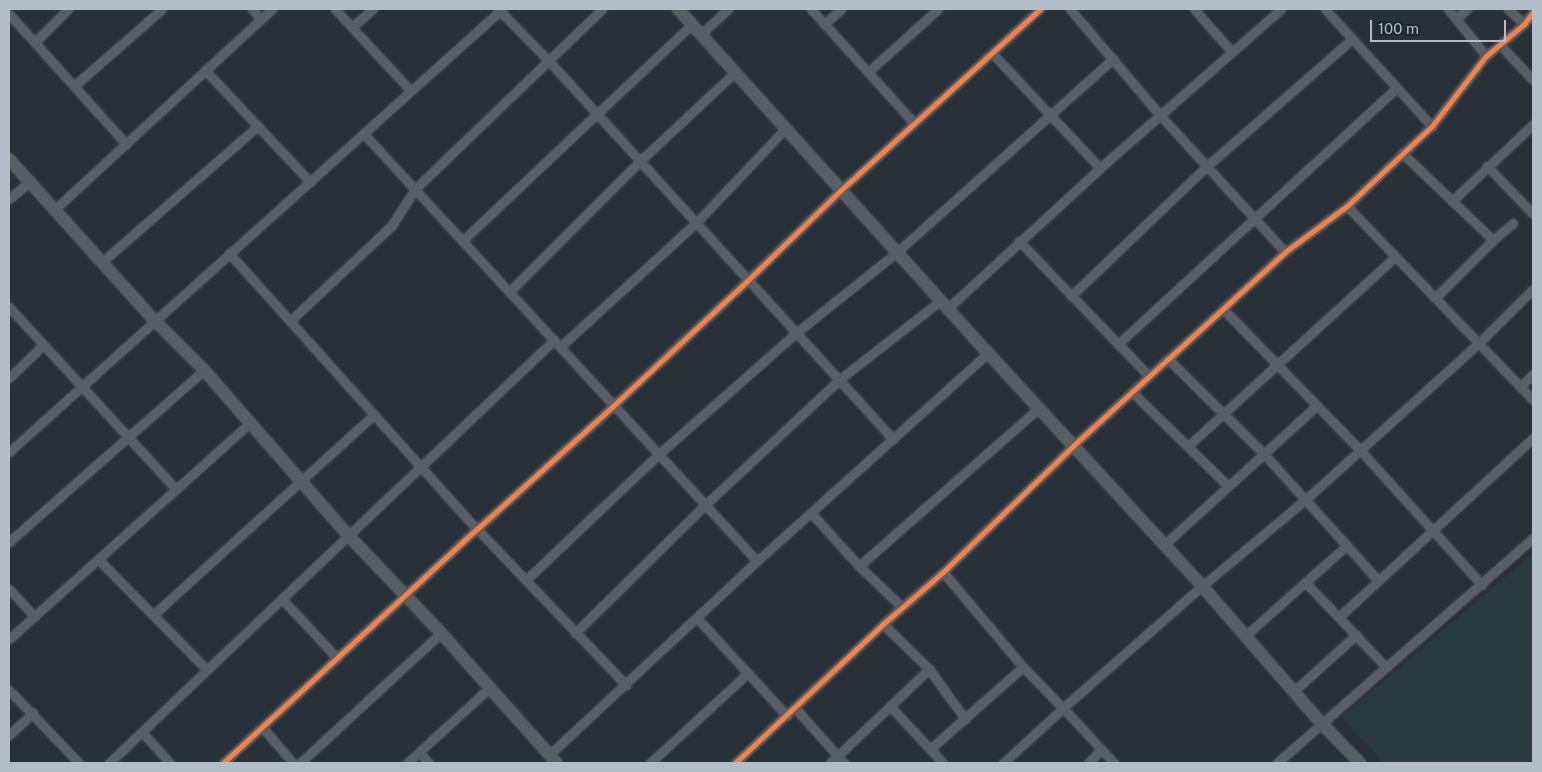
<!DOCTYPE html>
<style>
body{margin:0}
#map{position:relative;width:1542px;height:772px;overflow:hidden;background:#2a3038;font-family:"Public Sans",sans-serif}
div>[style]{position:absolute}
.green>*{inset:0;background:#273a3e}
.roads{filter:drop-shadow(0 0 1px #484c53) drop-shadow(0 0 1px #484c53)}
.street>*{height:9px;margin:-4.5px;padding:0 4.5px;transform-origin:4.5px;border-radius:4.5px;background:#5a5e66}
.secondary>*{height:12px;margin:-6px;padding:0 6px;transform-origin:6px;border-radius:6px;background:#595d64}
.cycleway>*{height:5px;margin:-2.5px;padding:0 2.5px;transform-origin:2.5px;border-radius:2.5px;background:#f48246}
span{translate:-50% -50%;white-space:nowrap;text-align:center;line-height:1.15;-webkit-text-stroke:5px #1d2633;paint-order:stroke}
.frame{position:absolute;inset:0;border:10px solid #b4bcc9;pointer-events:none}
.scale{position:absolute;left:1370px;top:20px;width:136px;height:22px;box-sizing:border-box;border:2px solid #b4bcc9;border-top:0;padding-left:6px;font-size:15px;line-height:18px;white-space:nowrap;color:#b4bcc9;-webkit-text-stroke:4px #1d2633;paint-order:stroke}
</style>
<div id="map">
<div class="green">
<i style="clip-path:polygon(1533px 553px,1533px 763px,1384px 763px,1341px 717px)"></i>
</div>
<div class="roads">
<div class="street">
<i style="left:252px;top:9px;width:13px;rotate:48deg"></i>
<i style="left:335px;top:9px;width:110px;rotate:47.2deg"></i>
<i style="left:811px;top:9px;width:154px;rotate:47.9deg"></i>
<i style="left:1070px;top:9px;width:139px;rotate:49.7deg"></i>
<i style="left:1160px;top:115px;width:185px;rotate:47.6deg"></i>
<i style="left:1194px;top:9px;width:57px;rotate:48.5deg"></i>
<i style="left:1325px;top:9px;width:159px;rotate:47.6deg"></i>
<i style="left:1448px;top:9px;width:60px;rotate:51deg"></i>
<i style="left:1508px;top:9px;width:22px;rotate:43deg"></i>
<i style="left:500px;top:11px;width:69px;rotate:45.6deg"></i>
<i style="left:548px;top:60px;width:513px;rotate:47.69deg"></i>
<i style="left:9px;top:14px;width:175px;rotate:48deg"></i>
<i style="left:1456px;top:19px;width:15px;rotate:-42deg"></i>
<i style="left:824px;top:24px;width:23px;rotate:-41deg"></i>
<i style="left:352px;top:27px;width:28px;rotate:-41deg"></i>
<i style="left:701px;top:34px;width:37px;rotate:-43deg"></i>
<i style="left:35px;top:42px;width:47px;rotate:-45deg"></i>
<i style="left:1500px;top:45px;width:48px;rotate:46.7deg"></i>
<i style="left:992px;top:53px;width:158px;rotate:46.8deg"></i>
<i style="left:205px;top:70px;width:154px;rotate:46.8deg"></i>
<i style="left:868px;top:72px;width:94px;rotate:-42deg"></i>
<i style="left:74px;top:86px;width:117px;rotate:-41.2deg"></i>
<i style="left:364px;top:134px;width:580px;rotate:47.37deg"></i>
<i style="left:1402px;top:153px;width:126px;rotate:43.7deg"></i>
<i style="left:1487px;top:166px;width:66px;rotate:46.2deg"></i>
<i style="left:9px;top:199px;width:26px;rotate:-40deg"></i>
<i style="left:1452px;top:201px;width:112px;rotate:-43.5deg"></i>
<i style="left:1347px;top:206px;width:269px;rotate:46.2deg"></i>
<i style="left:54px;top:210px;width:297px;rotate:-42.7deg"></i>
<i style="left:462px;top:241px;width:316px;rotate:-43.3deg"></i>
<i style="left:1019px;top:241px;width:187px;rotate:46.1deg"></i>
<i style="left:229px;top:253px;width:371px;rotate:48.1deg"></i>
<i style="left:477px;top:529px;width:216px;rotate:46.3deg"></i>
<i style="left:102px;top:262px;width:207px;rotate:-41.1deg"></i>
<i style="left:509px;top:292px;width:185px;rotate:-45deg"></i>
<i style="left:640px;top:161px;width:130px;rotate:-43.1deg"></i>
<i style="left:1071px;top:296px;width:188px;rotate:-43.7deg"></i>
<i style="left:1207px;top:166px;width:191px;rotate:-41.2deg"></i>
<i style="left:1435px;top:298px;width:82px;rotate:-45deg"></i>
<i style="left:1493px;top:240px;width:26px;rotate:-40deg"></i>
<i style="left:9px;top:307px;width:247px;rotate:47.5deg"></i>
<i style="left:948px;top:308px;width:207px;rotate:-42.6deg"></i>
<i style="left:1100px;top:168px;width:241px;rotate:-41.3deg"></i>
<i style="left:1223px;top:309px;width:197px;rotate:45.8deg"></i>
<i style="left:1360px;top:450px;width:182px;rotate:47.9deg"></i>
<i style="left:291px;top:320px;width:139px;rotate:-43.2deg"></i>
<i style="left:392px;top:225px;width:43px;rotate:-57.4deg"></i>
<i style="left:415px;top:189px;width:260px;rotate:-43.9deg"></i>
<i style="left:1118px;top:344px;width:378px;rotate:-42.6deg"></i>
<i style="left:560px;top:347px;width:184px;rotate:-42.4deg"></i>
<i style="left:696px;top:223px;width:129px;rotate:-46.6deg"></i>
<i style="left:1168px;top:359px;width:135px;rotate:44.7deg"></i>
<i style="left:1264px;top:454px;width:170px;rotate:47.9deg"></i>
<i style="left:9px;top:378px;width:47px;rotate:-44.1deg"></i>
<i style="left:1520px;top:387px;width:18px;rotate:-45deg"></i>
<i style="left:1132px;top:392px;width:133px;rotate:44.4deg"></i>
<i style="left:1188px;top:446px;width:280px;rotate:-42.4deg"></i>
<i style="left:9px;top:452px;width:663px;rotate:-41.94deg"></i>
<i style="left:811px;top:513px;width:72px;rotate:47.8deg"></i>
<i style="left:859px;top:566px;width:59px;rotate:43.6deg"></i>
<i style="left:9px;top:542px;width:260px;rotate:-41.4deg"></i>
<i style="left:1165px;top:544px;width:206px;rotate:-42.4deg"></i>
<i style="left:99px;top:560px;width:154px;rotate:45.5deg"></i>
<i style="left:859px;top:566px;width:240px;rotate:-41.3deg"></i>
<i style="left:943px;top:572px;width:124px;rotate:49.9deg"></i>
<i style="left:1023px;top:667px;width:57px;rotate:45.7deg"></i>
<i style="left:1063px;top:708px;width:81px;rotate:137.5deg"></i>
<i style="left:526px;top:580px;width:183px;rotate:-43.5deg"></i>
<i style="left:659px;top:454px;width:183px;rotate:-41.5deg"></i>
<i style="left:796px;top:333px;width:129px;rotate:-38.7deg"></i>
<i style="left:897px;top:252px;width:290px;rotate:-41.8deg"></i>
<i style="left:1305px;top:582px;width:116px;rotate:46.4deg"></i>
<i style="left:9px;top:589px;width:38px;rotate:47deg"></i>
<i style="left:282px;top:599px;width:81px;rotate:47deg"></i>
<i style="left:153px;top:615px;width:299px;rotate:-42.2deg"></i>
<i style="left:1339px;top:617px;width:264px;rotate:-42.7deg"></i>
<i style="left:697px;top:618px;width:133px;rotate:47.4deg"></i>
<i style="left:883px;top:624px;width:64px;rotate:44.4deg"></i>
<i style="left:929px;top:669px;width:62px;rotate:54.2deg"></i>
<i style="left:575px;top:633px;width:182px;rotate:-44.6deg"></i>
<i style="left:705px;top:505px;width:185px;rotate:-43deg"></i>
<i style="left:840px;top:379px;width:128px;rotate:-38deg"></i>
<i style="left:1245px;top:636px;width:135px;rotate:-41.7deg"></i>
<i style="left:9px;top:639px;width:324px;rotate:-41.9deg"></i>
<i style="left:9px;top:690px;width:101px;rotate:46.2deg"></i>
<i style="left:1294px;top:691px;width:84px;rotate:-42.1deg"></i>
<i style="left:890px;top:706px;width:78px;rotate:47.1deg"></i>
<i style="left:795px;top:708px;width:74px;rotate:48.3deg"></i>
<i style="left:262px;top:727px;width:48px;rotate:49.3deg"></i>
<i style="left:142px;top:732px;width:42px;rotate:47.9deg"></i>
<i style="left:9px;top:735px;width:33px;rotate:-43deg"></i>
<i style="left:930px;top:749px;width:124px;rotate:-41.4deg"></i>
<i style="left:419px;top:752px;width:15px;rotate:48deg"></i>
<i style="left:549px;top:755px;width:284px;rotate:-43deg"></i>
<i style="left:757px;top:561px;width:311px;rotate:-42deg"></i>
<i style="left:109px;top:763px;width:614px;rotate:-43.55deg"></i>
<i style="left:223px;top:763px;width:345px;rotate:-42.7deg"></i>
<i style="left:477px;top:529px;width:183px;rotate:-42.1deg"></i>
<i style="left:613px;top:406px;width:185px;rotate:-43deg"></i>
<i style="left:748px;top:280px;width:129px;rotate:-44.1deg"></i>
<i style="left:841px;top:190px;width:269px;rotate:-42.3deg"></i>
<i style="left:300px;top:763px;width:192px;rotate:-42.7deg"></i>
<i style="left:407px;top:763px;width:111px;rotate:-42.4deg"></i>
<i style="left:650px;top:763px;width:133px;rotate:-42.6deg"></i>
<i style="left:735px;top:763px;width:203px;rotate:-43.2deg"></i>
<i style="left:883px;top:624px;width:79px;rotate:-40.9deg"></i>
<i style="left:943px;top:572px;width:182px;rotate:-44.1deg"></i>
<i style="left:1074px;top:445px;width:127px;rotate:-42.5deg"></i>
<i style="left:1168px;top:359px;width:159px;rotate:-42.4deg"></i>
<i style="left:1285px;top:252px;width:77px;rotate:-36.6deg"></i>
<i style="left:1347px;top:206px;width:117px;rotate:-43.3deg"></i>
<i style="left:1432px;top:126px;width:88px;rotate:-52.4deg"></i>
<i style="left:1486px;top:56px;width:50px;rotate:-40.1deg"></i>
<i style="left:1524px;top:24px;width:15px;rotate:-53deg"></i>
<i style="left:830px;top:763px;width:137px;rotate:-43.5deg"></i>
<i style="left:1088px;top:763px;width:18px;rotate:-45deg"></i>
<i style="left:1114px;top:763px;width:75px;rotate:-132.8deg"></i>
<i style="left:1063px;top:708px;width:185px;rotate:-41.3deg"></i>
<i style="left:1202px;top:586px;width:134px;rotate:-39.9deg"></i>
<i style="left:1305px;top:500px;width:234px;rotate:-42.1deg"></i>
<i style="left:1479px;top:343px;width:76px;rotate:-45deg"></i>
<i style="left:1277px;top:763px;width:341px;rotate:-41.3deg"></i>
</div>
<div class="secondary">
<i style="left:678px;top:9px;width:463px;rotate:48deg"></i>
<i style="left:988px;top:353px;width:316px;rotate:47.4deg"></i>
<i style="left:1202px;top:586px;width:181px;rotate:49deg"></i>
<i style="left:1321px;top:723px;width:56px;rotate:45.7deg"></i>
<i style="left:9px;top:159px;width:218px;rotate:48deg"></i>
<i style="left:155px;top:321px;width:69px;rotate:45deg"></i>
<i style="left:204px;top:370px;width:220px;rotate:48.9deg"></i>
<i style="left:349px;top:536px;width:134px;rotate:46.5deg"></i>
<i style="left:441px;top:633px;width:174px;rotate:48.3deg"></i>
</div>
</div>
<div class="cycleway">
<i style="left:223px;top:763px;width:345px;rotate:-42.7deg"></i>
<i style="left:477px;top:529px;width:183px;rotate:-42.1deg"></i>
<i style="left:613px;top:406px;width:185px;rotate:-43deg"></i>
<i style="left:748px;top:280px;width:129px;rotate:-44.1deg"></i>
<i style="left:841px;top:190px;width:269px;rotate:-42.3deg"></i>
<i style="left:735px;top:763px;width:203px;rotate:-43.2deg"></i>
<i style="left:883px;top:624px;width:79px;rotate:-40.9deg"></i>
<i style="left:943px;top:572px;width:182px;rotate:-44.1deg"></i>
<i style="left:1074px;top:445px;width:127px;rotate:-42.5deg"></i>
<i style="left:1168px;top:359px;width:159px;rotate:-42.4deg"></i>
<i style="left:1285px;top:252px;width:77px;rotate:-36.6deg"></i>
<i style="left:1347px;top:206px;width:117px;rotate:-43.3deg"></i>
<i style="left:1432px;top:126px;width:88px;rotate:-52.4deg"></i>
<i style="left:1486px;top:56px;width:50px;rotate:-40.1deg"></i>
<i style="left:1524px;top:24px;width:15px;rotate:-53deg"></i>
</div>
<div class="frame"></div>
<div class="scale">100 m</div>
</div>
